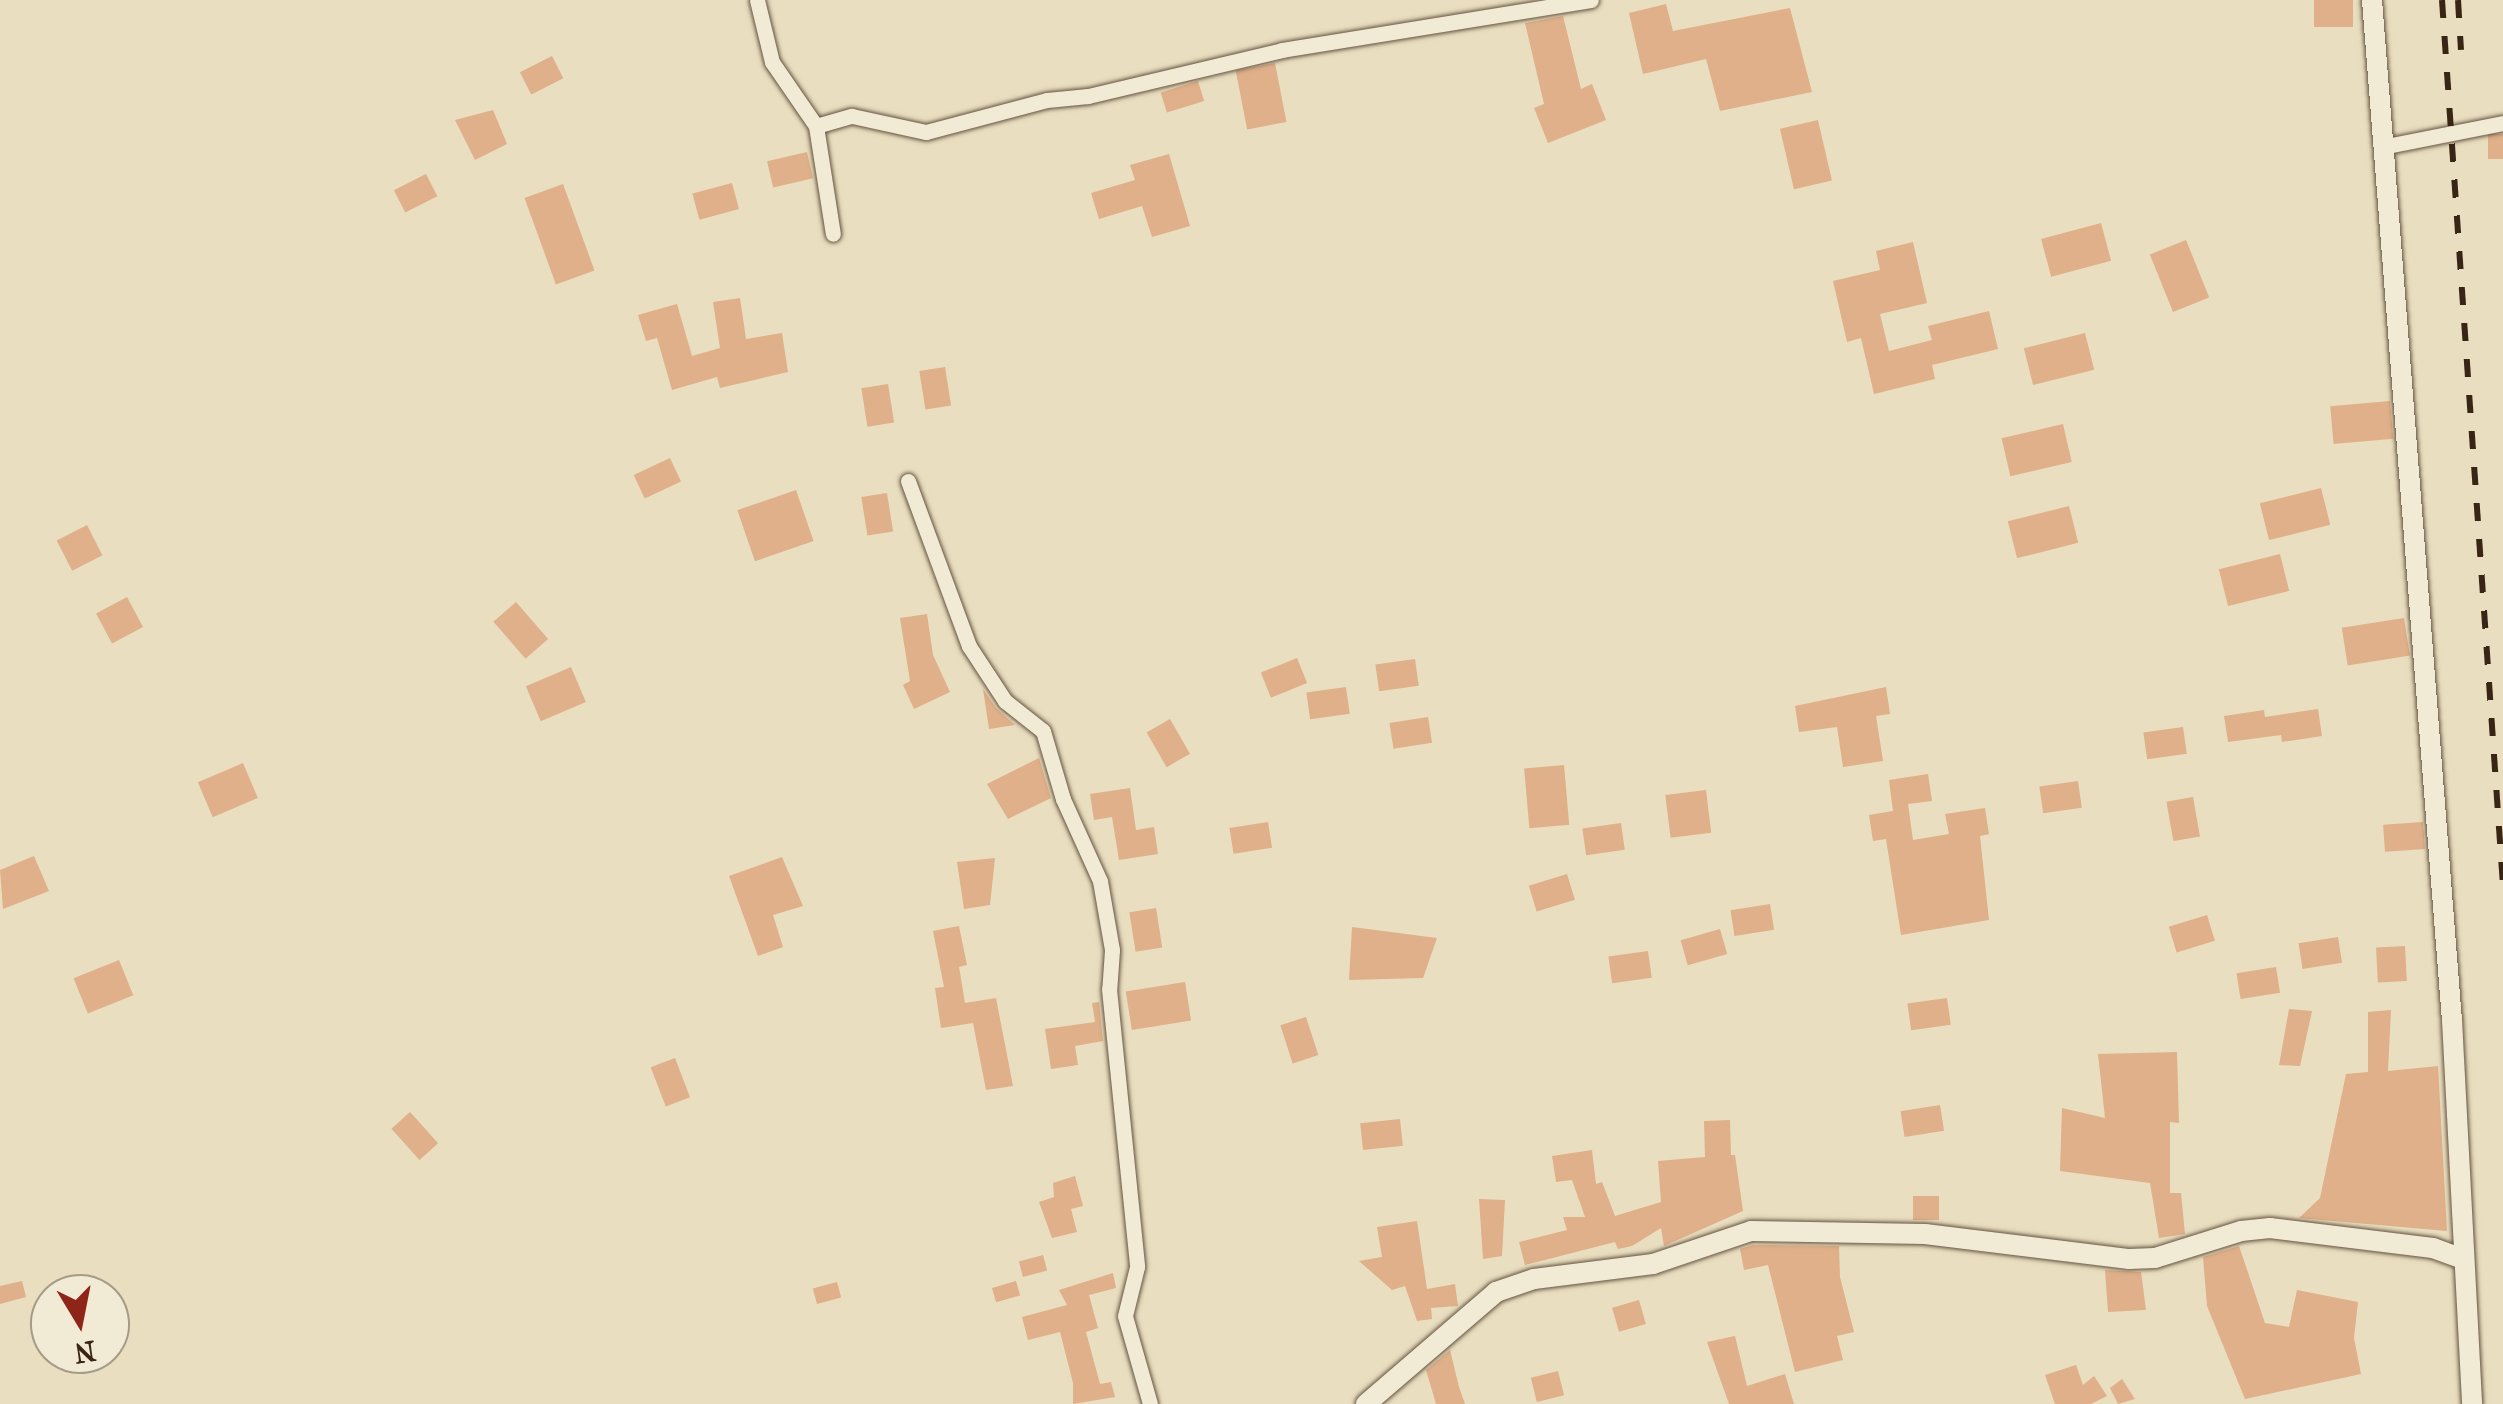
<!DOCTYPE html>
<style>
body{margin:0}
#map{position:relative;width:2503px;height:1404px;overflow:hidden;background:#e9debf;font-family:"IM FELL French Canon",serif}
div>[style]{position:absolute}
.building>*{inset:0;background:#dfb089;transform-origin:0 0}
.roads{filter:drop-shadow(0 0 2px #655340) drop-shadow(0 0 2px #655340)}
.minor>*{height:15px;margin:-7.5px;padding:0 7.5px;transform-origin:7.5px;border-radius:7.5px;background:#f1ead5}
.tertiary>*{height:20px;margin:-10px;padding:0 10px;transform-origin:10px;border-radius:10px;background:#f1ead5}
.rail>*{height:6px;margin-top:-3px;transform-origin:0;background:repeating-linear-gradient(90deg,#392515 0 18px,transparent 0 36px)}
span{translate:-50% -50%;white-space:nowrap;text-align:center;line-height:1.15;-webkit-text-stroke:10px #f1ead5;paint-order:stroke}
.north{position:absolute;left:30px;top:1274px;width:100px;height:100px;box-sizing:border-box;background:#f1ead5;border:2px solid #a79b88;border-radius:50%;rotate:170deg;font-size:28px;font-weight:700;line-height:40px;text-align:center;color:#392515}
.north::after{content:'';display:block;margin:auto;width:35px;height:45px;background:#8f2418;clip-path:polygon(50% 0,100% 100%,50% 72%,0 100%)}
</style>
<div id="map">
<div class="building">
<i style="left:2314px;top:0;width:39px;height:27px"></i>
<i style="clip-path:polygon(1666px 4px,1673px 31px,1790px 8px,1812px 92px,1720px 111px,1706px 59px,1643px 74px,1629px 13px)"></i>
<i style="clip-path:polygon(1563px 16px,1581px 89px,1592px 84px,1606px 120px,1548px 143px,1534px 108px,1544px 104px,1525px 23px)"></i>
<i style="left:552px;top:56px;width:25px;height:36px;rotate:63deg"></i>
<i style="left:1275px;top:63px;width:60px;height:40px;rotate:79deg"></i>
<i style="left:1198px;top:81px;width:21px;height:39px;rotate:73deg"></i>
<i style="clip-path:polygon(493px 110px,507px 144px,475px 160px,455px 120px)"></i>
<i style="left:1818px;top:120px;width:62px;height:39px;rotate:77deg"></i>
<i style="left:2503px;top:134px;width:25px;height:15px;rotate:90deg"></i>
<i style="left:807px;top:152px;width:27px;height:41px;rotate:77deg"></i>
<i style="clip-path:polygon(1169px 154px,1190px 226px,1152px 237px,1142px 206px,1099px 219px,1091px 193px,1135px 180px,1130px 165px)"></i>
<i style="left:426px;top:174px;width:25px;height:36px;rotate:63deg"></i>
<i style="left:732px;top:183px;width:27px;height:41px;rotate:75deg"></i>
<i style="left:563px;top:184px;width:92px;height:41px;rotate:70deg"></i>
<i style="left:2101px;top:223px;width:39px;height:62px;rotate:75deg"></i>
<i style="left:2186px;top:240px;width:62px;height:39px;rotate:68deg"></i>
<i style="clip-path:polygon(1913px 242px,1927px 303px,1880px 314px,1889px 351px,1932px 340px,1928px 326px,1989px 311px,1998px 349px,1932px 365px,1935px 379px,1874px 394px,1861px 338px,1847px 342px,1833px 281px,1880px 270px,1876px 251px)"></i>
<i style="clip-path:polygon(740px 298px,746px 339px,782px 333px,788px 372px,720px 388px,717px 377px,672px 390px,657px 338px,646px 341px,638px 315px,677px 304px,692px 356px,720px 348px,713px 302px)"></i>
<i style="left:2085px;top:333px;width:38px;height:63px;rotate:76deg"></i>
<i style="left:945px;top:367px;width:39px;height:26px;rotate:81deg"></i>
<i style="left:888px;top:384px;width:39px;height:27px;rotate:81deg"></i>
<i style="left:2390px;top:401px;width:38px;height:60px;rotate:85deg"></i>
<i style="left:2063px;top:424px;width:39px;height:63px;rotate:77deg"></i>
<i style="left:670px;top:458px;width:26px;height:40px;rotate:65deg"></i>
<i style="left:2321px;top:488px;width:38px;height:63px;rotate:76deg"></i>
<i style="left:796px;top:490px;width:54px;height:62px;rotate:71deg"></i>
<i style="left:887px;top:493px;width:39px;height:26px;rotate:81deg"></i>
<i style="left:2069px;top:506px;width:38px;height:63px;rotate:76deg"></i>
<i style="left:87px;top:525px;width:34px;height:34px;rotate:63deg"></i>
<i style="left:2280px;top:554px;width:38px;height:63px;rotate:76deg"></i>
<i style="left:127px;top:597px;width:34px;height:35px;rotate:62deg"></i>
<i style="left:516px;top:602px;width:49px;height:30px;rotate:49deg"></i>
<i style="clip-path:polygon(927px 614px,933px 655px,950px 692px,914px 709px,903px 685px,910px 681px,900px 618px)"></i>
<i style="left:2404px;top:618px;width:38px;height:63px;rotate:81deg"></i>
<i style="left:1297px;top:658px;width:27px;height:39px;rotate:68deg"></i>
<i style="left:1415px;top:659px;width:27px;height:40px;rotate:82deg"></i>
<i style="left:571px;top:667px;width:38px;height:49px;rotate:67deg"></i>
<i style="left:1346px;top:687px;width:27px;height:40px;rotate:82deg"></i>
<i style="clip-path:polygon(1886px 687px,1890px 714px,1876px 716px,1883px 761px,1843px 767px,1837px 727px,1799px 732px,1795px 706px)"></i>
<i style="clip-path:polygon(983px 689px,996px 708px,1015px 725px,989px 729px)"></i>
<i style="clip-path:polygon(2318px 709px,2322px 736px,2282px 742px,2281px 735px,2228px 742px,2224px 716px,2264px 710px,2265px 717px)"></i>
<i style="left:1428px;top:717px;width:26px;height:39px;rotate:81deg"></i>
<i style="left:1170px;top:719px;width:40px;height:27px;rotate:60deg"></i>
<i style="left:2183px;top:727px;width:27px;height:40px;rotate:82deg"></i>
<i style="clip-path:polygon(1039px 758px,1051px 798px,1008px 819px,987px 784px)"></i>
<i style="left:243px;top:763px;width:38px;height:49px;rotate:67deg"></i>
<i style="left:1564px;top:765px;width:60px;height:40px;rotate:85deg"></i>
<i style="clip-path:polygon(1928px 774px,1932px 801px,1908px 804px,1913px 840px,1949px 834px,1945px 814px,1985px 808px,1989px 834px,1980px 836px,1989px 920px,1901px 935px,1886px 839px,1873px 841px,1869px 815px,1893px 811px,1889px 780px)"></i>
<i style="left:2078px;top:781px;width:27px;height:39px;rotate:82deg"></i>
<i style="clip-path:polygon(1130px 788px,1136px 830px,1154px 827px,1158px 854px,1119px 860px,1112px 817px,1094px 820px,1090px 794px)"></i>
<i style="left:1706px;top:790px;width:43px;height:41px;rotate:83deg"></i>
<i style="left:2193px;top:797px;width:40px;height:27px;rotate:80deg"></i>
<i style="left:1268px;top:822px;width:26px;height:39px;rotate:81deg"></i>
<i style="left:2423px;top:822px;width:27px;height:40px;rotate:86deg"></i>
<i style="left:1621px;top:823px;width:27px;height:39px;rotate:82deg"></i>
<i style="clip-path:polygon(34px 856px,49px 891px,3px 909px,0 870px)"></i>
<i style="clip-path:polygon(782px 857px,803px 906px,773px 915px,783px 947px,758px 956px,729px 876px)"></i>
<i style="clip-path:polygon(995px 858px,990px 905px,964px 909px,957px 862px)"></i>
<i style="left:1567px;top:874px;width:27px;height:40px;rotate:73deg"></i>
<i style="left:1770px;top:904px;width:26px;height:40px;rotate:81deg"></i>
<i style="left:1156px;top:908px;width:40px;height:27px;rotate:81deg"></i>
<i style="left:2207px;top:915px;width:27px;height:40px;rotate:73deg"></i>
<i style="clip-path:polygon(959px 926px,967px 965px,959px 967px,965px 1003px,996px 998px,1013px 1086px,986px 1090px,973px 1023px,941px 1028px,935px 988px,944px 987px,933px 931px)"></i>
<i style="clip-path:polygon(1352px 927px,1437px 938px,1423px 978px,1349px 980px)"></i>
<i style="left:1720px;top:929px;width:26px;height:41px;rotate:74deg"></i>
<i style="left:2338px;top:937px;width:26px;height:40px;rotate:81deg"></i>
<i style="left:2405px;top:946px;width:35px;height:29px;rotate:87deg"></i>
<i style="left:1648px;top:951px;width:27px;height:40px;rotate:82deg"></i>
<i style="left:119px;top:960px;width:38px;height:49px;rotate:68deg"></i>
<i style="left:2276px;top:967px;width:26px;height:40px;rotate:81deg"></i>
<i style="left:1185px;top:982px;width:39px;height:60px;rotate:81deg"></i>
<i style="left:1947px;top:998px;width:27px;height:40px;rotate:82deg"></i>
<i style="clip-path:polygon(1099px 1002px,1103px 1041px,1075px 1046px,1078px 1065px,1051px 1069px,1045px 1029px,1095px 1022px,1092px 1003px)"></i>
<i style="clip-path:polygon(2289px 1009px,2312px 1011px,2300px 1066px,2279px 1065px)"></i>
<i style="clip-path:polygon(2391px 1010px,2388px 1071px,2438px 1066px,2447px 1231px,2299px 1218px,2320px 1198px,2346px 1074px,2368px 1072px,2368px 1012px)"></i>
<i style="left:1306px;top:1017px;width:40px;height:27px;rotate:72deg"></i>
<i style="clip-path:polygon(2177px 1052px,2179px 1123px,2170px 1122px,2170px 1193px,2181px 1193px,2185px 1234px,2159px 1238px,2150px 1183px,2060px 1171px,2062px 1108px,2105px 1118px,2098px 1054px)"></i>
<i style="left:675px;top:1058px;width:42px;height:26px;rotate:69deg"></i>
<i style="left:1940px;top:1105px;width:26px;height:40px;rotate:81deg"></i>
<i style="left:410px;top:1112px;width:42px;height:25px;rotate:48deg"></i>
<i style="left:1400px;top:1119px;width:27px;height:40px;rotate:84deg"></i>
<i style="clip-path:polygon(1730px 1120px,1731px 1155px,1735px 1155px,1743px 1211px,1664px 1246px,1661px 1228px,1632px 1246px,1618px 1249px,1615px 1242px,1525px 1265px,1519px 1242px,1567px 1230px,1563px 1217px,1585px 1217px,1572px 1180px,1556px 1182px,1552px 1156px,1592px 1150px,1596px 1184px,1602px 1182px,1615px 1216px,1661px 1202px,1658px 1161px,1705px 1157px,1704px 1121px)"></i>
<i style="clip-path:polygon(1075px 1176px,1083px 1206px,1071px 1209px,1077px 1232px,1052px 1238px,1039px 1202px,1054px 1197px,1053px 1183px)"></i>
<i style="left:1913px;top:1196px;width:26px;height:24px"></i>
<i style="clip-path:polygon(1479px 1199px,1505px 1200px,1502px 1256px,1483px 1259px)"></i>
<i style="clip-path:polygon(1417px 1221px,1427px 1289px,1455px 1284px,1458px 1306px,1431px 1308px,1432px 1319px,1417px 1321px,1405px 1286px,1392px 1290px,1359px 1261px,1382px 1257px,1377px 1227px)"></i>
<i style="clip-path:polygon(1753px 1245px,1839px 1246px,1840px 1277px,1854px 1332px,1837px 1336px,1843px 1360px,1795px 1372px,1768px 1265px,1744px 1270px,1740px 1249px)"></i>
<i style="clip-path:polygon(2239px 1246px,2265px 1323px,2289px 1327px,2297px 1290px,2358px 1302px,2354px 1338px,2361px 1374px,2245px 1399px,2207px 1306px,2203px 1257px)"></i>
<i style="left:1043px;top:1255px;width:16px;height:25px;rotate:75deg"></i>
<i style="clip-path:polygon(2105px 1270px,2141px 1272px,2146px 1310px,2108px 1312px)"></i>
<i style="clip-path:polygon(1113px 1273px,1116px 1288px,1089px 1295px,1098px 1328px,1086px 1332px,1100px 1384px,1111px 1382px,1115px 1397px,1073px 1404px,1073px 1383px,1060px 1332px,1028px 1340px,1022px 1317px,1067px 1305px,1059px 1290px)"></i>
<i style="clip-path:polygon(22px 1281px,26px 1297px,0 1304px,0 1286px)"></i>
<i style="left:1016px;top:1281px;width:15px;height:25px;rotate:74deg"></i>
<i style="left:837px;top:1282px;width:16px;height:25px;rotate:75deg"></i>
<i style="left:1639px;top:1300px;width:25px;height:28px;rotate:74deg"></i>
<i style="clip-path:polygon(1735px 1336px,1747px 1386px,1785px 1374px,1794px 1404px,1729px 1404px,1707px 1342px)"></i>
<i style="clip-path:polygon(1450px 1350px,1459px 1387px,1465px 1404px,1436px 1404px,1426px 1370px)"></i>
<i style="clip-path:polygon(2076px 1365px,2083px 1385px,2094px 1376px,2107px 1396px,2091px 1404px,2055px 1404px,2045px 1375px)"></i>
<i style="left:1558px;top:1371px;width:25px;height:28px;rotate:76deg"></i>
<i style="clip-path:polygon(2122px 1379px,2135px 1399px,2118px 1404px,2110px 1388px)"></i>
</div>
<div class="roads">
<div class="minor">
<i style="left:757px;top:0;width:64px;rotate:76.4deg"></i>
<i style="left:772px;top:62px;width:78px;rotate:55.5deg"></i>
<i style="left:816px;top:126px;width:109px;rotate:81.1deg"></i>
<i style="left:816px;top:126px;width:37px;rotate:-16deg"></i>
<i style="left:852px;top:116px;width:76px;rotate:12.2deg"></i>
<i style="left:926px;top:132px;width:125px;rotate:-14.8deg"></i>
<i style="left:1047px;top:100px;width:41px;rotate:-5.6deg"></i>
<i style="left:1088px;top:96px;width:199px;rotate:-13.3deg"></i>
<i style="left:1282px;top:50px;width:313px;rotate:-9.2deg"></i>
<i style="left:2382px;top:147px;width:123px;rotate:-11.2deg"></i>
<i style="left:908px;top:481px;width:176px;rotate:69.7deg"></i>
<i style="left:969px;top:646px;width:66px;rotate:56.8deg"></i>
<i style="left:1005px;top:701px;width:48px;rotate:38.3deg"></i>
<i style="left:1043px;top:731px;width:71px;rotate:73.6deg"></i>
<i style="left:1063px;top:799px;width:90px;rotate:65.7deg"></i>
<i style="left:1100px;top:881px;width:70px;rotate:80.1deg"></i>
<i style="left:1112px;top:950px;width:39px;rotate:94deg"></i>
<i style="left:1109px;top:989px;width:279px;rotate:84.2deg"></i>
<i style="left:1137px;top:1267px;width:50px;rotate:103.8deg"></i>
<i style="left:1125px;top:1316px;width:91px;rotate:74.1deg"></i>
</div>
<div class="tertiary">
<i style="left:2372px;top:0;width:1023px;rotate:85.52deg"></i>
<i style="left:2452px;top:1020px;width:385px;rotate:87deg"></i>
<i style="left:1366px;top:1404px;width:172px;rotate:-40.7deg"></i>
<i style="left:1496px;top:1292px;width:40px;rotate:-18.9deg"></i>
<i style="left:1534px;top:1279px;width:120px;rotate:-7.2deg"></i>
<i style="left:1653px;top:1264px;width:103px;rotate:-18.6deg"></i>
<i style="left:1751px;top:1231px;width:174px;rotate:1deg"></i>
<i style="left:1925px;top:1234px;width:206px;rotate:7deg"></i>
<i style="left:2129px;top:1259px;width:26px;rotate:-2deg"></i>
<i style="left:2155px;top:1258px;width:90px;rotate:-17.4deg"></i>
<i style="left:2241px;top:1231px;width:29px;rotate:-6deg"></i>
<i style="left:2270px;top:1228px;width:164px;rotate:7deg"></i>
<i style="left:2433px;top:1248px;width:33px;rotate:20deg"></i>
</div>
</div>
<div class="rail">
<i style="left:2442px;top:0;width:887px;rotate:86.06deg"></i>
<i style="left:2458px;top:0;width:50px;rotate:86.6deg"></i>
</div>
<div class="north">N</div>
</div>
